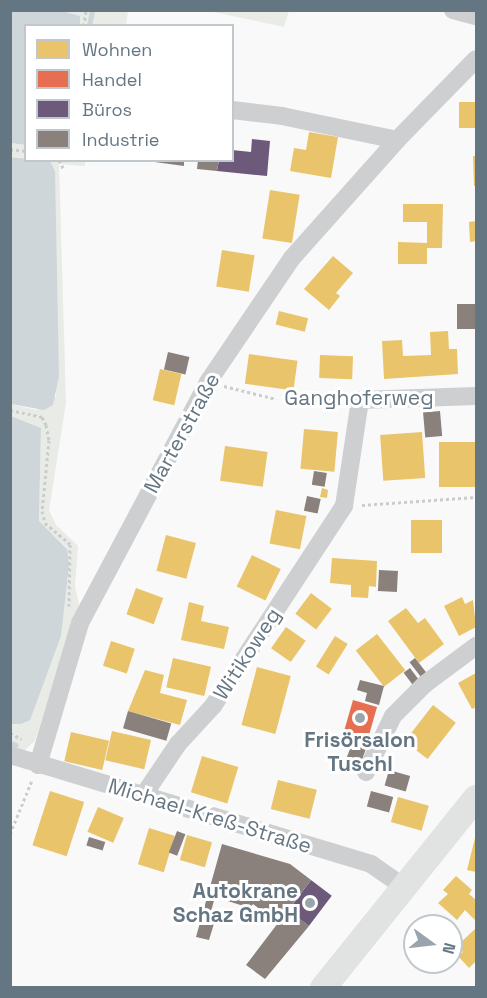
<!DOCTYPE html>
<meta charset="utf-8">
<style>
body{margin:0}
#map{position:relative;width:487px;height:998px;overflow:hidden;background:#f9f9f9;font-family:"Space Grotesk",sans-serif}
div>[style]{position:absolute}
.green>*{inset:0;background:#e8ebe6}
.water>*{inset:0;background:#ced6d9}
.homes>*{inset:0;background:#e9c46a;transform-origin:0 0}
.shops>*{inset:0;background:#e76f51;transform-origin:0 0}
.offices>*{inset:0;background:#6d597a;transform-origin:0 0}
.industry>*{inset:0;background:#8a817c;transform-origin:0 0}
.stream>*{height:5px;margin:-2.5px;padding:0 2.5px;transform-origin:2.5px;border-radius:2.5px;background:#ced6d9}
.path>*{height:3px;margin-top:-1.5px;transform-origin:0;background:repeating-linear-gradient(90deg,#cbcccd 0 3px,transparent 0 6px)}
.lane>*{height:9px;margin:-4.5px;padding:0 4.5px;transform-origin:4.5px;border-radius:4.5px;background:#cecfd0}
.street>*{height:18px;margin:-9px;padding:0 9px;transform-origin:9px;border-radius:9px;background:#cecfd0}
.secondary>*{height:26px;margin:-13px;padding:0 13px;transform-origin:13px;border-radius:13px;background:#e1e2e2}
.dots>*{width:16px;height:16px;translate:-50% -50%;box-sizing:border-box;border:3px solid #fff;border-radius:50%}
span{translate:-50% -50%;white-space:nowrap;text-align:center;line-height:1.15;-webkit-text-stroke:6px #fff;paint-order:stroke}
.street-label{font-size:21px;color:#657683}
.poi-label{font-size:21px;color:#657683;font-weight:700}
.right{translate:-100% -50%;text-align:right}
.frame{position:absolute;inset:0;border:12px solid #657683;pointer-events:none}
.legend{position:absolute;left:24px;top:24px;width:210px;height:138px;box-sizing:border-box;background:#fff;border:2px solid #c1c8cd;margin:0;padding:8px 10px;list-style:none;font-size:18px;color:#657683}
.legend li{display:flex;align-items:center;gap:12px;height:30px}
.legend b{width:30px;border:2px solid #c1c8cd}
.north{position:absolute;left:403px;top:914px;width:60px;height:60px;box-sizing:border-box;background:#fff;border:2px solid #c1c8cd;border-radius:50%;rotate:105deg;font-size:16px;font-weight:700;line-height:24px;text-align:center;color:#657683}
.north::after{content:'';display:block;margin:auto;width:21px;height:27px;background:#99a4ac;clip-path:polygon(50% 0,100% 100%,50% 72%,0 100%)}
</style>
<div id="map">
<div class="green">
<i style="clip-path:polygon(62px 11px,128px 11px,126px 26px,80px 25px,79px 16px)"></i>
<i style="clip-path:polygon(209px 11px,289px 11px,284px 27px)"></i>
<i style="clip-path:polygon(10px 143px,25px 145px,25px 158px,11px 157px)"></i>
<i style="clip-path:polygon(43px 161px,85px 161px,85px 166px,59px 164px,66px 403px,49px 510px,56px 525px,78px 546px,75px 586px,79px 605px,35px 741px,24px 751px,11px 746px,11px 724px,21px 724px,61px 636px,67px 548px,39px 522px,41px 428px,11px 416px,11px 404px,36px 410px,56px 396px,55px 171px,50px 161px)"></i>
</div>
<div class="water">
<i style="clip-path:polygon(10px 11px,62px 11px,80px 16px,80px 25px,26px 26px,25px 145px,11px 143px)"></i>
<i style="clip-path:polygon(10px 157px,50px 161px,55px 171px,59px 376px,53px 405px,44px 410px,11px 404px)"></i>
<i style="clip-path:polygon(11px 416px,41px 428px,39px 521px,67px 549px,69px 565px,61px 636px,30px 720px,21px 724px,10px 724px)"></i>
</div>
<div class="homes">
<i style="left:459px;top:102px;width:17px;height:26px"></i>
<i style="clip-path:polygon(309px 132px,338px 137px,331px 178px,290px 171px,294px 148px,306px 150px)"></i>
<i style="clip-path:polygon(473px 156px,476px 156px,476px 186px,474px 186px)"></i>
<i style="left:270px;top:190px;width:30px;height:49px;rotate:9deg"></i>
<i style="clip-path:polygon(403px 204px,443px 204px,442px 248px,427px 248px,427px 264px,398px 264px,398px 242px,427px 243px,427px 222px,403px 222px)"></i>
<i style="clip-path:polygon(476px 221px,476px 241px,470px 242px,469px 222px)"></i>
<i style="left:222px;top:250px;width:33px;height:37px;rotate:9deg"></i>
<i style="clip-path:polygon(333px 256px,353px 273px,336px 293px,340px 296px,329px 310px,304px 289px)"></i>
<i style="left:279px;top:311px;width:30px;height:14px;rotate:14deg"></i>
<i style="clip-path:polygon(448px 331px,449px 349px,457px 349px,458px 374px,384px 379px,382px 341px,402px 340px,403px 356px,431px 355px,430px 332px)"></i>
<i style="left:249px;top:354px;width:49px;height:30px;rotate:8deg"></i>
<i style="left:320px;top:355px;width:33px;height:23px;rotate:2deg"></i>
<i style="left:160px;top:369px;width:22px;height:32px;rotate:13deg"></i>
<i style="left:304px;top:429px;width:34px;height:40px;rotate:5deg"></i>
<i style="left:422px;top:432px;width:46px;height:42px;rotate:86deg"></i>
<i style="left:476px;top:442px;width:45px;height:37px;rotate:90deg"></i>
<i style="left:225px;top:446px;width:43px;height:35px;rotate:8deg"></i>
<i style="clip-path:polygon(322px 488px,328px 490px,327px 498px,320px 497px)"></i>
<i style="left:276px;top:510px;width:31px;height:34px;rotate:11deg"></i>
<i style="left:411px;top:520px;width:31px;height:33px"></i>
<i style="left:166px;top:535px;width:31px;height:37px;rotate:15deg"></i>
<i style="left:252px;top:555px;width:32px;height:35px;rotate:26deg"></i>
<i style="clip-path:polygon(332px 558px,377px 561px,376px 587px,369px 586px,368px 598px,351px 597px,351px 585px,330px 583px)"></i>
<i style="left:136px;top:588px;width:29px;height:28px;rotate:20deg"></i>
<i style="left:311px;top:593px;width:26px;height:26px;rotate:37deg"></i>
<i style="clip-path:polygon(462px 597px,465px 604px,473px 600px,476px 627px,459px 636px,444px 606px)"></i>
<i style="clip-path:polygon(189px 602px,204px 606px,201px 621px,229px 627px,224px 649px,181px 640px)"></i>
<i style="clip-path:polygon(406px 608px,418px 623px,425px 618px,444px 644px,419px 663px,388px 621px)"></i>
<i style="left:286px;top:627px;width:24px;height:26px;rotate:35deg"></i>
<i style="left:377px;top:634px;width:46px;height:27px;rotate:52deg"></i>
<i style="left:335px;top:636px;width:15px;height:36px;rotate:32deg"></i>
<i style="left:111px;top:641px;width:25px;height:26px;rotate:18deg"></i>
<i style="left:173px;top:658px;width:39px;height:30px;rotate:13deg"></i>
<i style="left:257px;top:667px;width:35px;height:60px;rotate:15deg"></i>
<i style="clip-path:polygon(145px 670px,164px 675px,160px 693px,187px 700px,180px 725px,128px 711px)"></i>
<i style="clip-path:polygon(476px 673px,476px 707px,472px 709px,458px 683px)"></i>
<i style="left:433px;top:705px;width:29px;height:46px;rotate:38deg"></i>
<i style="left:112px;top:731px;width:40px;height:30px;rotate:13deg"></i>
<i style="left:71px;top:732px;width:39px;height:30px;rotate:13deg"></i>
<i style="left:202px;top:756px;width:38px;height:38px;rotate:17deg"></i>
<i style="left:278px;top:780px;width:40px;height:30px;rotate:14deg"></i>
<i style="left:50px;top:791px;width:36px;height:57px;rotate:18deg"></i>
<i style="left:398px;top:797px;width:32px;height:26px;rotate:16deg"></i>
<i style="left:98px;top:807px;width:28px;height:27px;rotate:23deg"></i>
<i style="left:149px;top:828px;width:27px;height:38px;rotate:17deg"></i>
<i style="clip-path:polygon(476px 834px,476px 872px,467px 870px)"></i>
<i style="left:187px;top:835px;width:26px;height:26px;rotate:16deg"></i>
<i style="clip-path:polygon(456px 876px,472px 890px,469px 894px,476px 900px,476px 921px,465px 910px,457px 920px,438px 903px,448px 894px,443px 890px)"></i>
<i style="clip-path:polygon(476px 928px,476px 961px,469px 968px,458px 956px,463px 952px,457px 946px)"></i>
</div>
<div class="shops">
<i style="left:353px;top:700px;width:25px;height:32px;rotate:16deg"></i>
<i style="clip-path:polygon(415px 933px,415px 953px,406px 948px)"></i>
<i style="clip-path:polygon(451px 947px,457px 951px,451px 961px)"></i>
<i style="clip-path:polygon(429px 962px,450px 962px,444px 972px)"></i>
</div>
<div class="offices">
<i style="clip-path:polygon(252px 139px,270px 141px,267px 176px,217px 171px,219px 160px,232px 160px,232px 150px,251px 152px)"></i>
<i style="left:311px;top:880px;width:26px;height:38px;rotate:37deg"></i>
</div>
<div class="industry">
<i style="clip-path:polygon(140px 160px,184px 160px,184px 166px)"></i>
<i style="clip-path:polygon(198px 160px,219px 160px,217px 171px,197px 169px)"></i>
<i style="left:457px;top:304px;width:19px;height:25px"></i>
<i style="left:168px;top:352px;width:22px;height:18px;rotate:13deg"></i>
<i style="left:440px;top:411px;width:25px;height:17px;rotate:85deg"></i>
<i style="left:314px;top:471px;width:13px;height:14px;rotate:9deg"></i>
<i style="left:307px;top:496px;width:14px;height:15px;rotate:12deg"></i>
<i style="left:379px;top:570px;width:19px;height:21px;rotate:3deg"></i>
<i style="left:415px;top:658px;width:18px;height:7px;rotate:52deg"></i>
<i style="left:410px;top:668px;width:15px;height:8px;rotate:53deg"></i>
<i style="clip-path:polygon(360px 680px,384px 686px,379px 705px,365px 701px,367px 693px,357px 690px)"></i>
<i style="left:128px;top:711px;width:45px;height:18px;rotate:16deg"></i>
<i style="left:355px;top:735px;width:15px;height:31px;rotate:20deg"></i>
<i style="left:389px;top:770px;width:22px;height:16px;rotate:16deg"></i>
<i style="left:371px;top:791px;width:23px;height:16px;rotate:15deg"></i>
<i style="left:177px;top:831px;width:9px;height:23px;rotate:21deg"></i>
<i style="left:89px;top:837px;width:17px;height:9px;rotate:17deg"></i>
<i style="clip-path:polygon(222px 844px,290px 864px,311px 880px,288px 910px,309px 926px,265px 979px,246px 965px,278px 923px,253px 904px,250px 908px,215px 897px,210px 915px,216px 917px,209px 940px,196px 937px)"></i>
</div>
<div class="stream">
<i style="left:89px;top:26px;width:16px;rotate:-79deg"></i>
<i style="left:10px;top:743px;width:6px;rotate:18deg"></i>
</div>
<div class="path">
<i style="left:84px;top:26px;width:16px;rotate:-83deg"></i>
<i style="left:10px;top:149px;width:16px;rotate:7deg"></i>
<i style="left:59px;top:160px;width:9px;rotate:63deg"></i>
<i style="left:224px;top:386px;width:54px;rotate:14deg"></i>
<i style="left:10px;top:410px;width:33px;rotate:12deg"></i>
<i style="left:42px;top:417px;width:9px;rotate:63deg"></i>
<i style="left:46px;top:425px;width:15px;rotate:79deg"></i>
<i style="left:49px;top:440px;width:71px;rotate:95.6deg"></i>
<i style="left:42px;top:511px;width:12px;rotate:76deg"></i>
<i style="left:45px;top:523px;width:33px;rotate:40deg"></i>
<i style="left:70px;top:544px;width:62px;rotate:90.9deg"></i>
<i style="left:362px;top:505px;width:114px;rotate:-4deg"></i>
<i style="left:10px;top:733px;width:13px;rotate:27deg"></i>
<i style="left:10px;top:834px;width:58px;rotate:-67.8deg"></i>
</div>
<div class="lane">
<i style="left:288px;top:402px;width:17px;rotate:-13deg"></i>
<i style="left:305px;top:398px;width:55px;rotate:2.1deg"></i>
</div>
<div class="street">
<i style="left:453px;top:10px;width:24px;rotate:15deg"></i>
<i style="left:232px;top:110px;width:50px;rotate:6.8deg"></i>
<i style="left:282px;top:116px;width:117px;rotate:11.8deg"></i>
<i style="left:10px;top:755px;width:377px;rotate:16.8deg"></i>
<i style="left:371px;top:864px;width:40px;rotate:34.9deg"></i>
<i style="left:38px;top:765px;width:148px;rotate:-73.5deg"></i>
<i style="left:80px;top:623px;width:273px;rotate:-62deg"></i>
<i style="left:208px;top:382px;width:150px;rotate:-55.9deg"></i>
<i style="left:292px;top:258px;width:158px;rotate:-48.3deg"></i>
<i style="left:397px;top:140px;width:113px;rotate:-45.7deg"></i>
<i style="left:366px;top:772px;width:62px;rotate:-64.3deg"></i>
<i style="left:393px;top:716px;width:45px;rotate:-45deg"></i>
<i style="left:425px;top:684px;width:64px;rotate:-36.7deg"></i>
<i style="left:143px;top:796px;width:63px;rotate:-56.1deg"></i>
<i style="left:178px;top:744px;width:52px;rotate:-47.4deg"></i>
<i style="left:213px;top:706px;width:239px;rotate:-56.8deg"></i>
<i style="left:344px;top:506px;width:107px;rotate:-81.4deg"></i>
<i style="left:360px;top:400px;width:116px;rotate:-2deg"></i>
</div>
<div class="secondary">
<i style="left:323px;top:988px;width:244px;rotate:-51.2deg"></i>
</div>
<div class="dots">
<i style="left:360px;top:718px;background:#99a4ac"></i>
<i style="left:310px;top:903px;background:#99a4ac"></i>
</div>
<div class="street-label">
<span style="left:359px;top:398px">Ganghoferweg</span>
<span style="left:182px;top:433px;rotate:-61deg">Marterstraße</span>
<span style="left:247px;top:654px;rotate:-57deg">Witikoweg</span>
<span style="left:210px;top:816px;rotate:17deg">Michael-Kreß-Straße</span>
</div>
<div class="poi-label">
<span style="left:360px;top:752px">Frisörsalon<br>Tuschl</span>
<span class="right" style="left:298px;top:903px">Autokrane<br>Schaz GmbH</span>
</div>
<div class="frame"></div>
<ul class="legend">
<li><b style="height:16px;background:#e9c46a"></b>Wohnen</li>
<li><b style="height:16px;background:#e76f51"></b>Handel</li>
<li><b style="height:16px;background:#6d597a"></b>Büros</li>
<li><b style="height:16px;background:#8a817c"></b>Industrie</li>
</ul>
<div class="north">N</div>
</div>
